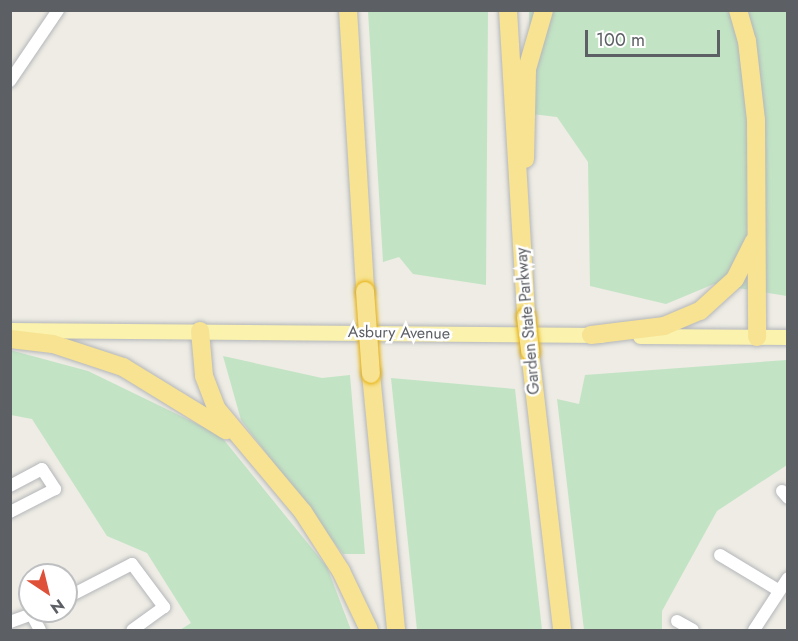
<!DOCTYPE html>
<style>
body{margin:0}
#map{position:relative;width:798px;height:641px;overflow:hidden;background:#eeece4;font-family:Jost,sans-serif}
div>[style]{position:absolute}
.green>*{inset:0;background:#c2e4c4}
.roads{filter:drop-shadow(0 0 2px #b4b6ba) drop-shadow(0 0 2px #b4b6ba)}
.minor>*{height:12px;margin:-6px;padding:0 6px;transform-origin:6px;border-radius:6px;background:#fff}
.major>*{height:15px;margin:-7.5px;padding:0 7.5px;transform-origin:7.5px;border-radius:7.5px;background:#faf2ad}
.highway>*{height:18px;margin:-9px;padding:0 9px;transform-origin:9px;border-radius:9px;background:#f7e392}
.bridges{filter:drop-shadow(0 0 2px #e5af0d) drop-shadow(0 0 2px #e5af0d)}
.highway-bridge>*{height:18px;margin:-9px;padding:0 9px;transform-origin:9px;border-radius:9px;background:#f7e392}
span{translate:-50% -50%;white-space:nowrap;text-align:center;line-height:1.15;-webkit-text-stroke:5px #fff;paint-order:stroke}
.street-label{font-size:16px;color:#5c5f64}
.frame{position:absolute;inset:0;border:12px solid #5c5f64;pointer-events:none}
.north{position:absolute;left:18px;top:563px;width:60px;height:60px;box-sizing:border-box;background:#fff;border:2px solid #bebfc1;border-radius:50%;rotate:145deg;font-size:16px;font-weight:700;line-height:24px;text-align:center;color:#5c5f64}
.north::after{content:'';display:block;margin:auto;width:21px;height:27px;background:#df5038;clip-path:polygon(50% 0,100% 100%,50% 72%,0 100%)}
.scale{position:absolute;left:585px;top:30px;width:135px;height:27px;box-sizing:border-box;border:3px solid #5c5f64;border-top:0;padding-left:8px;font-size:18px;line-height:21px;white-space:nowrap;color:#5c5f64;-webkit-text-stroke:4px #fff;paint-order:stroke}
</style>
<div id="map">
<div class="green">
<i style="clip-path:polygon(368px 11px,488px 11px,486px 285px,413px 274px,399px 257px,383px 262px)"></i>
<i style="clip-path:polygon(529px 11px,787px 11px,787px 296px,714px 284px,666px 304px,590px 286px,588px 162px,557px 117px,532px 114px)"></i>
<i style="clip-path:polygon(10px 350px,88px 371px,220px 435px,327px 567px,351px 630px,180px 630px,191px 623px,147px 553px,107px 536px,32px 419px,11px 415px)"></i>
<i style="clip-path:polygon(223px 356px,322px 378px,350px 375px,365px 554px,343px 554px,241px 420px)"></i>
<i style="clip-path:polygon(787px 360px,787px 465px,717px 511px,662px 611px,662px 630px,584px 630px,557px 399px,579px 404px,585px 375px)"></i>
<i style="clip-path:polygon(391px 378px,515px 389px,542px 630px,417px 630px)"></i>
</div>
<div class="roads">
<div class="minor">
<i style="left:10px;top:81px;width:86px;rotate:-55.9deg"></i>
<i style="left:10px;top:486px;width:36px;rotate:-28deg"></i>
<i style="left:42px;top:469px;width:24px;rotate:57deg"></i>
<i style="left:55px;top:489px;width:51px;rotate:152.9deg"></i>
<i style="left:782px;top:491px;width:9px;rotate:49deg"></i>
<i style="left:720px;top:555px;width:68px;rotate:31.1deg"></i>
<i style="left:66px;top:598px;width:74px;rotate:-27.3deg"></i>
<i style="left:132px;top:564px;width:54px;rotate:53.3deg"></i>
<i style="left:164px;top:607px;width:39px;rotate:144deg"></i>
<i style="left:32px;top:615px;width:17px;rotate:62deg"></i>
<i style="left:677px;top:621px;width:18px;rotate:29deg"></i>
<i style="left:10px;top:622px;width:32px;rotate:-20deg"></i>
<i style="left:754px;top:630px;width:62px;rotate:-56.8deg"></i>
</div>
<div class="major">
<i style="left:10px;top:330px;width:591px;rotate:0.48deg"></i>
<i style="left:640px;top:336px;width:148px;rotate:0.4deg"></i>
</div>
<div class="highway">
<i style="left:348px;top:10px;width:282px;rotate:86.5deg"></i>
<i style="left:508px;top:10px;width:308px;rotate:86.6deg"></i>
<i style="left:738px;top:10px;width:32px;rotate:74deg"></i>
<i style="left:747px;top:41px;width:80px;rotate:83.5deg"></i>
<i style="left:756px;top:120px;width:217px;rotate:89.7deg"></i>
<i style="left:525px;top:159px;width:90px;rotate:-88.7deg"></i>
<i style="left:527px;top:69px;width:61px;rotate:-73.9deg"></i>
<i style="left:200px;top:331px;width:45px;rotate:84.9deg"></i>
<i style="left:204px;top:376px;width:34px;rotate:69deg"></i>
<i style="left:216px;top:408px;width:136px;rotate:50.1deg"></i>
<i style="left:303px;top:512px;width:70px;rotate:57.2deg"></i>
<i style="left:341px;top:571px;width:65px;rotate:64.6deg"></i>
<i style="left:591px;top:335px;width:74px;rotate:-7deg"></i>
<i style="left:664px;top:326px;width:39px;rotate:-23deg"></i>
<i style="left:700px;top:311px;width:47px;rotate:-42.4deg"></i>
<i style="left:735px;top:279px;width:42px;rotate:-63.4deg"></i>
<i style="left:10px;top:339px;width:43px;rotate:6.6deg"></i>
<i style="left:53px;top:344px;width:74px;rotate:18.2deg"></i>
<i style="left:123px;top:367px;width:121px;rotate:31.5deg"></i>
<i style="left:530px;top:352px;width:280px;rotate:83.4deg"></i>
<i style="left:371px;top:374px;width:257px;rotate:84.4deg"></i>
</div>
</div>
<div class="bridges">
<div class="highway-bridge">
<i style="left:365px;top:291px;width:83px;rotate:85.9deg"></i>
<i style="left:526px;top:317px;width:35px;rotate:83deg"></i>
</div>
</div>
<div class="street-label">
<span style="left:528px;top:321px;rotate:-95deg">Garden State Parkway</span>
<span style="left:399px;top:333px;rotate:1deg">Asbury Avenue</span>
</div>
<div class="frame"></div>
<div class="north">N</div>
<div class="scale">100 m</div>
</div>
